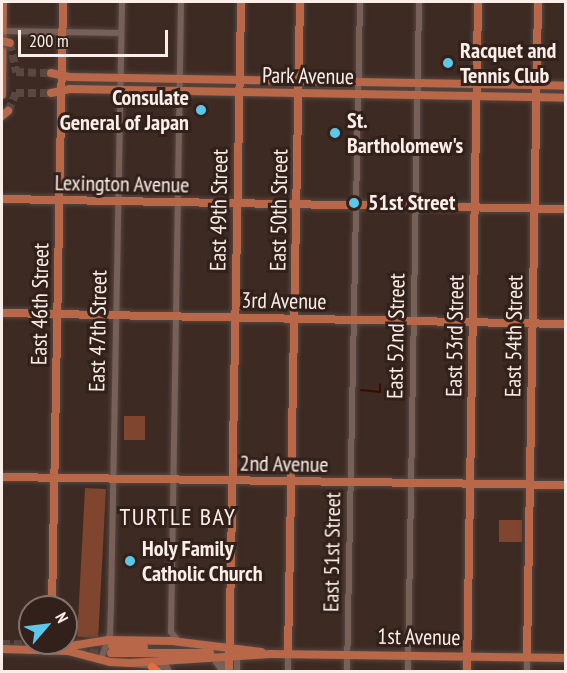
<!DOCTYPE html>
<style>
body{margin:0}
#map{position:relative;width:567px;height:673px;overflow:hidden;background:#3d2a23;font-family:"PT Sans Narrow",sans-serif}
div>[style]{position:absolute}
.green>*{inset:0;background:#7f452f;transform-origin:0 0}
.stream>*{height:1.5px;margin:-0.75px;padding:0 0.75px;transform-origin:0.75px;border-radius:0.75px;background:#380b00}
.major-tunnel>*{height:8px;margin-top:-4px;transform-origin:0;background:repeating-linear-gradient(90deg,#5a4741 0 8px,transparent 0 12px)}
.roads{filter:drop-shadow(0 0 2px #574741) drop-shadow(0 0 2px #574741)}
.minor>*{height:6px;margin:-3px;padding:0 3px;transform-origin:3px;border-radius:3px;background:#766058}
.major>*{height:8px;margin:-4px;padding:0 4px;transform-origin:4px;border-radius:4px;background:#b86748}
.highway>*{height:8px;margin:-4px;padding:0 4px;transform-origin:4px;border-radius:4px;background:#e46c3d}
.bridges{filter:drop-shadow(0 0 2px #574741) drop-shadow(0 0 2px #574741)}
.major-bridge>*{height:8px;margin:-4px;padding:0 4px;transform-origin:4px;border-radius:4px;background:#b86748}
.dots>*{width:16px;height:16px;translate:-50% -50%;box-sizing:border-box;border:3px solid #32201a;border-radius:50%}
span{translate:-50% -50%;white-space:nowrap;text-align:center;line-height:1.15;-webkit-text-stroke:6px #32201a;paint-order:stroke}
.poi-label{font-size:22px;color:#fbeee9;font-weight:700}
.left{translate:0 -50%;text-align:left}
.right{translate:-100% -50%;text-align:right}
.street-label{font-size:22px;color:#fbeee9}
.neighbourhood-label{font-size:24px;color:#fbeee9;letter-spacing:1.5px}
.frame{position:absolute;inset:0;border:3px solid #fbeee9;pointer-events:none}
.north{position:absolute;left:18px;top:595px;width:60px;height:60px;box-sizing:border-box;background:#32201a;border:2px solid #82726d;border-radius:50%;rotate:62deg;font-size:16px;font-weight:700;line-height:24px;text-align:center;color:#fbeee9}
.north::after{content:'';display:block;margin:auto;width:21px;height:27px;background:#5cc7e8;clip-path:polygon(50% 0,100% 100%,50% 72%,0 100%)}
.scale{position:absolute;left:18px;top:30px;width:150px;height:27px;box-sizing:border-box;border:3px solid #fbeee9;border-top:0;padding-left:8px;font-size:18px;line-height:21px;white-space:nowrap;color:#fbeee9;-webkit-text-stroke:4px #32201a;paint-order:stroke}
</style>
<div id="map">
<div class="green">
<i style="left:124px;top:416px;width:21px;height:24px"></i>
<i style="left:85px;top:488px;width:21px;height:149px;rotate:3deg"></i>
<i style="left:499px;top:520px;width:23px;height:22px"></i>
</div>
<div class="stream">
<i style="left:361px;top:390px;width:19px;rotate:6deg"></i>
<i style="left:380px;top:392px;width:7px;rotate:-90deg"></i>
</div>
<div class="major-tunnel">
<i style="left:10px;top:43px;width:30px;rotate:78deg"></i>
<i style="left:16px;top:72px;width:35px;rotate:2deg"></i>
<i style="left:8px;top:111px;width:20px;rotate:-66deg"></i>
<i style="left:16px;top:93px;width:35px"></i>
<i style="left:2px;top:644px;width:64px;rotate:0.9deg"></i>
<i style="left:78px;top:652px;width:30px;rotate:2deg"></i>
</div>
<div class="roads">
<div class="minor">
<i style="left:2px;top:31px;width:119px;rotate:1deg"></i>
<i style="left:179px;top:642px;width:13px;rotate:-129deg"></i>
<i style="left:171px;top:632px;width:630px;rotate:-89.09deg"></i>
<i style="left:101px;top:659px;width:27px;rotate:-70deg"></i>
<i style="left:110px;top:634px;width:30px;rotate:-88deg"></i>
<i style="left:111px;top:604px;width:602px;rotate:-88.95deg"></i>
<i style="left:132px;top:664px;width:35px;rotate:5deg"></i>
<i style="left:167px;top:667px;width:5px;rotate:68deg"></i>
<i style="left:223px;top:672px;width:12px;rotate:-125deg"></i>
<i style="left:216px;top:662px;width:7px;rotate:-16deg"></i>
<i style="left:223px;top:660px;width:12px;rotate:81deg"></i>
<i style="left:237px;top:672px;width:17px;rotate:-90deg"></i>
<i style="left:288px;top:672px;width:18px;rotate:-90deg"></i>
<i style="left:347px;top:672px;width:670px;rotate:-88.89deg"></i>
<i style="left:408px;top:672px;width:670px;rotate:-89.06deg"></i>
<i style="left:527px;top:672px;width:15px;rotate:-90deg"></i>
</div>
<div class="major">
<i style="left:51px;top:73px;width:19px;rotate:12deg"></i>
<i style="left:70px;top:77px;width:496px;rotate:1deg"></i>
<i style="left:51px;top:93px;width:19px;rotate:-12deg"></i>
<i style="left:70px;top:89px;width:496px;rotate:1deg"></i>
<i style="left:2px;top:95px;width:93px;rotate:-89.4deg"></i>
<i style="left:2px;top:199px;width:564px;rotate:1.02deg"></i>
<i style="left:2px;top:313px;width:564px;rotate:1.12deg"></i>
<i style="left:2px;top:477px;width:564px;rotate:0.81deg"></i>
<i style="left:52px;top:607px;width:605px;rotate:-88.96deg"></i>
<i style="left:112px;top:646px;width:32px;rotate:2deg"></i>
<i style="left:58px;top:648px;width:51px;rotate:-9.1deg"></i>
<i style="left:108px;top:640px;width:64px;rotate:0.9deg"></i>
<i style="left:172px;top:641px;width:90px;rotate:7deg"></i>
<i style="left:2px;top:649px;width:66px;rotate:1.7deg"></i>
<i style="left:68px;top:651px;width:43px;rotate:14.7deg"></i>
<i style="left:110px;top:662px;width:20px;rotate:3deg"></i>
<i style="left:130px;top:663px;width:141px;rotate:-3.7deg"></i>
<i style="left:271px;top:654px;width:295px;rotate:0.8deg"></i>
<i style="left:111px;top:653px;width:99px"></i>
<i style="left:288px;top:654px;width:652px;rotate:-88.95deg"></i>
<i style="left:527px;top:657px;width:655px;rotate:-89.04deg"></i>
<i style="left:229px;top:672px;width:670px;rotate:-88.97deg"></i>
<i style="left:467px;top:672px;width:670px;rotate:-89.06deg"></i>
</div>
<div class="highway">
<i style="left:152px;top:667px;width:8px;rotate:40deg"></i>
</div>
</div>
<div class="bridges">
<div class="major-bridge">
<i style="left:2px;top:41px;width:8px;rotate:14deg"></i>
<i style="left:2px;top:116px;width:8px;rotate:-40deg"></i>
</div>
</div>
<div class="dots">
<i style="left:448px;top:63px;background:#5cc7e8"></i>
<i style="left:201px;top:110px;background:#5cc7e8"></i>
<i style="left:335px;top:133px;background:#5cc7e8"></i>
<i style="left:354px;top:203px;background:#5cc7e8"></i>
<i style="left:130px;top:561px;background:#5cc7e8"></i>
</div>
<div class="poi-label">
<span class="left" style="left:460px;top:63px">Racquet and<br>Tennis Club</span>
<span class="right" style="left:189px;top:110px">Consulate<br>General of Japan</span>
<span class="left" style="left:347px;top:133px">St.<br>Bartholomew's</span>
<span class="left" style="left:368px;top:203px">51st Street</span>
<span class="left" style="left:142px;top:561px">Holy Family<br>Catholic Church</span>
</div>
<div class="street-label">
<span style="left:308px;top:76px;rotate:1deg">Park Avenue</span>
<span style="left:122px;top:184px;rotate:1deg">Lexington Avenue</span>
<span style="left:219px;top:210px;rotate:-89deg">East 49th Street</span>
<span style="left:279px;top:210px;rotate:-89deg">East 50th Street</span>
<span style="left:284px;top:301px;rotate:1deg">3rd Avenue</span>
<span style="left:40px;top:304px;rotate:-89deg">East 46th Street</span>
<span style="left:98px;top:331px;rotate:-89deg">East 47th Street</span>
<span style="left:396px;top:336px;rotate:-89deg">East 52nd Street</span>
<span style="left:455px;top:336px;rotate:-89deg">East 53rd Street</span>
<span style="left:514px;top:336px;rotate:-89deg">East 54th Street</span>
<span style="left:284px;top:464px;rotate:1deg">2nd Avenue</span>
<span style="left:332px;top:552px;rotate:-89deg">East 51st Street</span>
<span style="left:419px;top:637px;rotate:1deg">1st Avenue</span>
</div>
<div class="neighbourhood-label">
<span style="left:178px;top:517px">TURTLE BAY</span>
</div>
<div class="frame"></div>
<div class="north">N</div>
<div class="scale">200 m</div>
</div>
